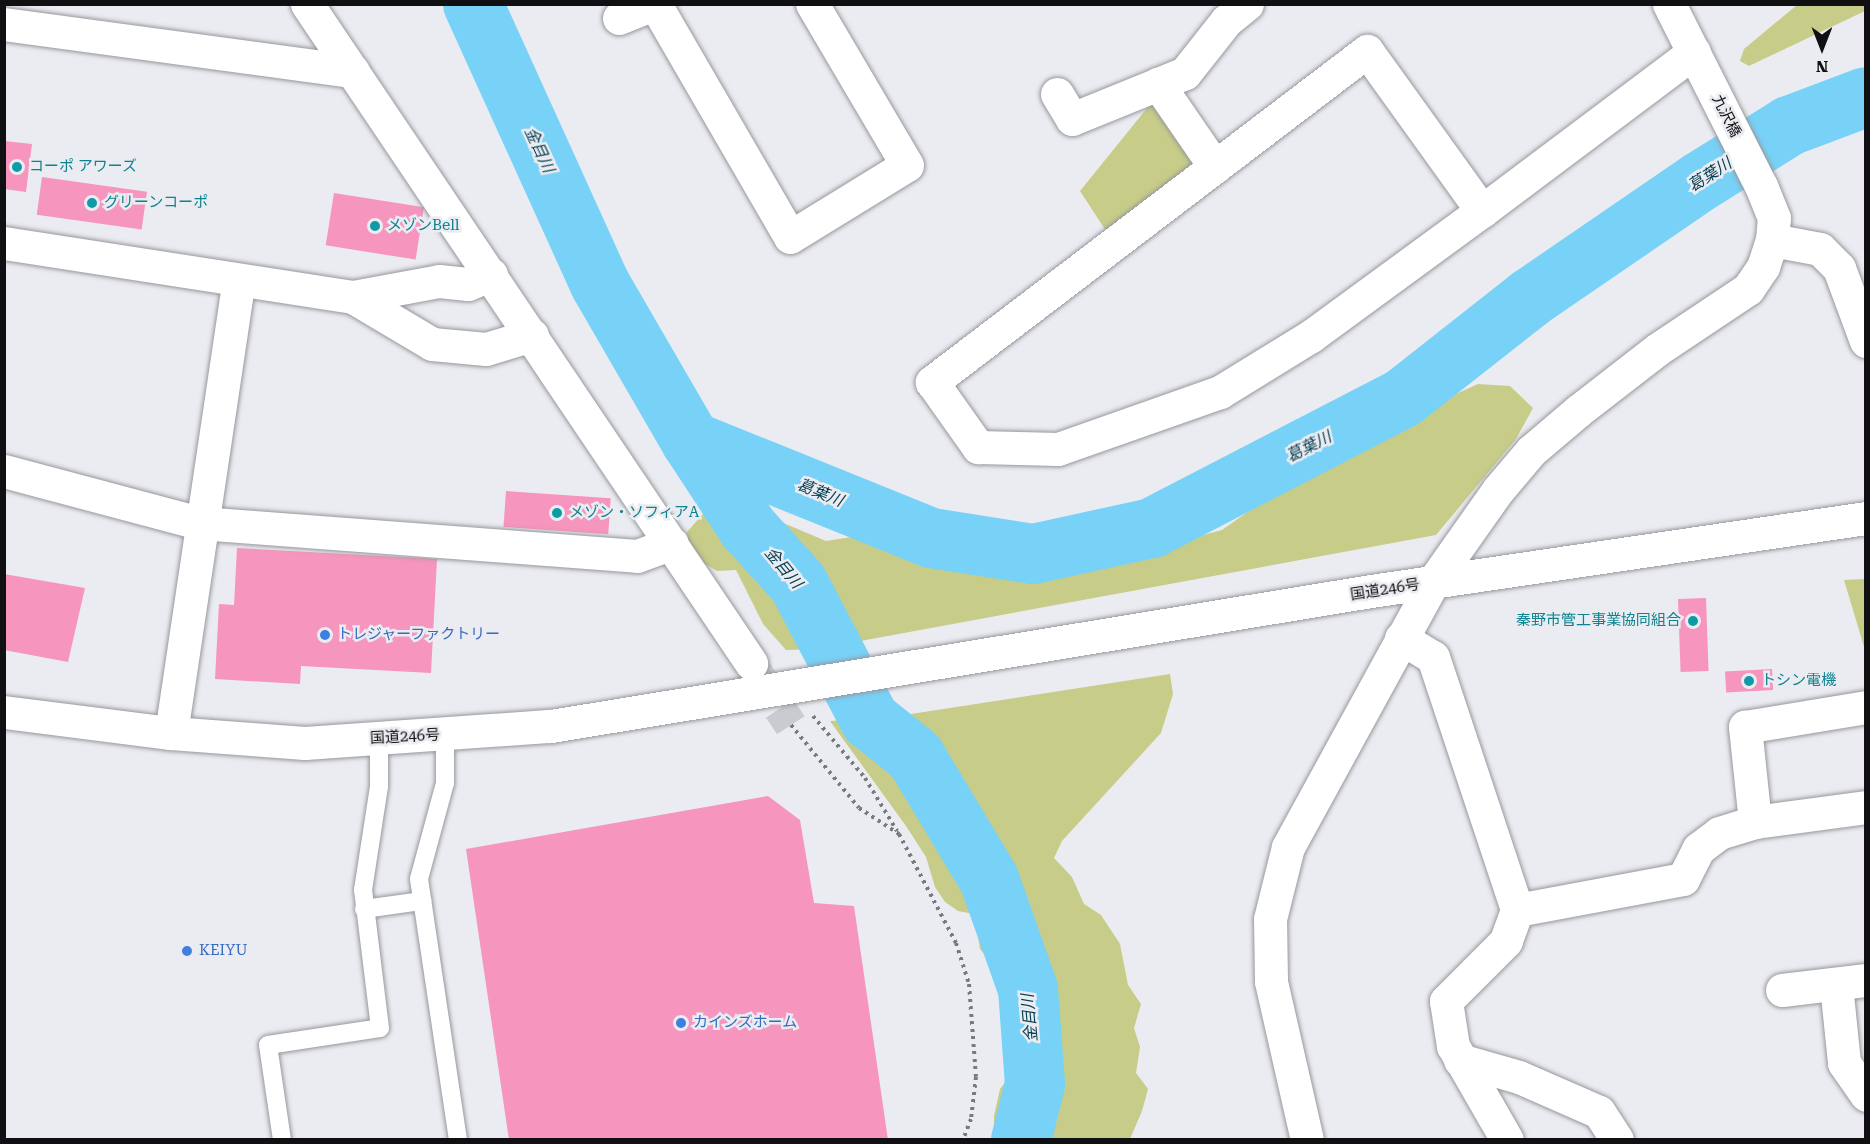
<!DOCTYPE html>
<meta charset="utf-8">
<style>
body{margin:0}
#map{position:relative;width:1870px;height:1144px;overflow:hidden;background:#ebecf1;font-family:"Roboto Serif","Noto Sans JP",serif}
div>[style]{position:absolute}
.green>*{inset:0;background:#c7cc88}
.river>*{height:60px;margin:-30px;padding:0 30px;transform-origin:30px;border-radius:30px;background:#78d1f7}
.building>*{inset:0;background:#f695bd;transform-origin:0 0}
.minor-tunnel>*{height:33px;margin-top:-16.5px;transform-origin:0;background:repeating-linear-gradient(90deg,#cacbd0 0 33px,transparent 0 49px)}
.path>*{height:4px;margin-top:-2px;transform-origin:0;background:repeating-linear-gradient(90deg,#797a7d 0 3px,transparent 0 7.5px)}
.roads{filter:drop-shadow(0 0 2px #96989d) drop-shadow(0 0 2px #96989d)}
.service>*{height:18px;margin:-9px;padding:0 9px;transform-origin:9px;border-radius:9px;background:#fff}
.minor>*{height:33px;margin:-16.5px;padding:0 16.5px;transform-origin:16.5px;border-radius:16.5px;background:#fff}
.tertiary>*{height:33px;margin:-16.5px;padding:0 16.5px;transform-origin:16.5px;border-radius:16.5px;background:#fff}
.trunk>*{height:33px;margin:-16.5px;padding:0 16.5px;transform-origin:16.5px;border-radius:16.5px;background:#fff}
.dots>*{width:16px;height:16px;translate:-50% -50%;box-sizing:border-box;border:3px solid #ebecf1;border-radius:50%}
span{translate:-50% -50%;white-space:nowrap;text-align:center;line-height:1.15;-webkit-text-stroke:5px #ebecf1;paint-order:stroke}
.street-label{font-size:15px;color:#101012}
.culture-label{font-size:15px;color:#0d838f}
.left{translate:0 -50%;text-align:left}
.right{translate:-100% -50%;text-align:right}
.shop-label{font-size:15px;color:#366cbe}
.water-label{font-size:16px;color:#043c50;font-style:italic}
.frame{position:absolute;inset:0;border:6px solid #101012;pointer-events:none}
.north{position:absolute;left:1792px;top:18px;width:60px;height:60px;-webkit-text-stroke:4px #ebecf1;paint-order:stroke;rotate:180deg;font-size:16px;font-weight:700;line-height:24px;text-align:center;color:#101012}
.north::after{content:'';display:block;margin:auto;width:21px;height:27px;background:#101012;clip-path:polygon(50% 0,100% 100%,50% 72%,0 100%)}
</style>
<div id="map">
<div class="green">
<i style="clip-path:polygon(1797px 5px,1865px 5px,1865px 11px,1749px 66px,1740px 61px,1744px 49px)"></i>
<i style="clip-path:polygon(1152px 102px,1194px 155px,1192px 172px,1108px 234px,1080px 191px)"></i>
<i style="clip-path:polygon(1478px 384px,1510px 386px,1533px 408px,1516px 439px,1436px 535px,817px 649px,786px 650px,763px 624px,736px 570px,717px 571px,690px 555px,687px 532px,708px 508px,736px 503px,826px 541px,852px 537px,966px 570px,1049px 569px,1131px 554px,1222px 530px,1317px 463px,1383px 427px)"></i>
<i style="clip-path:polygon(1865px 579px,1866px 579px,1865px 650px,1844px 580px)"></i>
<i style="clip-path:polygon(1170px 674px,1173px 694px,1161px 733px,1062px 841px,1054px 858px,1072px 877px,1084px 904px,1101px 915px,1120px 944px,1128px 985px,1141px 1004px,1134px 1028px,1140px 1047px,1136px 1073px,1148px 1089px,1142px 1111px,1130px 1139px,994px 1139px,994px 1116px,1000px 1089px,1016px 1068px,997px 970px,980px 949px,974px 914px,958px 911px,945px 902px,935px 887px,926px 857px,906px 826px,830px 721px,898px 716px)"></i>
</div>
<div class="river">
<i style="left:473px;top:4px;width:307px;rotate:65.6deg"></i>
<i style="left:600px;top:284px;width:181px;rotate:59.9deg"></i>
<i style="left:691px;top:441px;width:104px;rotate:56.8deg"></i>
<i style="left:748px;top:528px;width:74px;rotate:47.7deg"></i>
<i style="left:798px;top:583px;width:155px;rotate:62.3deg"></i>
<i style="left:870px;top:720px;width:58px;rotate:38.7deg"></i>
<i style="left:915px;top:756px;width:144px;rotate:59deg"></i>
<i style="left:989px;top:879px;width:117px;rotate:70.5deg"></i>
<i style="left:1028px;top:989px;width:95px;rotate:85.8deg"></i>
<i style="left:1035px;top:1084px;width:58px;rotate:104deg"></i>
<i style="left:691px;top:441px;width:259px;rotate:22deg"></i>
<i style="left:931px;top:538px;width:103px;rotate:8.9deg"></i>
<i style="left:1033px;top:554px;width:122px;rotate:-12.3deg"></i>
<i style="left:1152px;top:528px;width:283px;rotate:-27.4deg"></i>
<i style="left:1403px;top:398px;width:162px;rotate:-38.2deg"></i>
<i style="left:1530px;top:298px;width:207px;rotate:-34.4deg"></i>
<i style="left:1701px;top:181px;width:104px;rotate:-32deg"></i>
<i style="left:1789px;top:126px;width:82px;rotate:-20.6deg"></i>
</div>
<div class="building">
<i style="clip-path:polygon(4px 141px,32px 144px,26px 192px,4px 189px)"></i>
<i style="left:42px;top:177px;width:106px;height:38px;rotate:8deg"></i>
<i style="left:334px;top:193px;width:91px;height:53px;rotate:9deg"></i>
<i style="left:506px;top:491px;width:105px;height:36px;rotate:4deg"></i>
<i style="clip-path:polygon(237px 548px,437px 559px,431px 673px,301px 666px,300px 684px,215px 679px,219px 604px,234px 605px)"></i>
<i style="clip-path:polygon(4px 574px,85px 588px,68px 662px,4px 650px)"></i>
<i style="left:1706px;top:598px;width:73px;height:28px;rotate:88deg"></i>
<i style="left:1772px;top:669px;width:21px;height:47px;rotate:87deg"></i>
<i style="clip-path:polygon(768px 796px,800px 820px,814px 903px,854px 906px,888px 1140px,509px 1140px,466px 849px)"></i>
</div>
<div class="minor-tunnel">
<i style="left:753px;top:667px;width:69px;rotate:56.8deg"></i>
</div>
<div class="path">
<i style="left:813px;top:716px;width:81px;rotate:50deg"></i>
<i style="left:865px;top:778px;width:62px;rotate:58.9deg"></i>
<i style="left:791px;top:725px;width:107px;rotate:50.7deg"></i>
<i style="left:859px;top:808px;width:48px;rotate:33deg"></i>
<i style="left:899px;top:834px;width:123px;rotate:62.4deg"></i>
<i style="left:956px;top:943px;width:43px;rotate:72.4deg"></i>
<i style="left:969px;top:984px;width:93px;rotate:85.7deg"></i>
<i style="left:976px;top:1077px;width:42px;rotate:96.8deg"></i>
<i style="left:971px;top:1119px;width:22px;rotate:111deg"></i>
</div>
<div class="roads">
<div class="service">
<i style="left:445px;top:736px;width:47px;rotate:90deg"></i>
<i style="left:445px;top:783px;width:99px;rotate:105.2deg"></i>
<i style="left:419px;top:879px;width:264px;rotate:81.5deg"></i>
<i style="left:364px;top:909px;width:59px;rotate:-7.9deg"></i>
<i style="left:282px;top:1140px;width:96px;rotate:-98.4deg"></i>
<i style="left:268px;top:1045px;width:113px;rotate:-8.6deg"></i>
<i style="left:380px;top:1028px;width:139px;rotate:-97deg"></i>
<i style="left:363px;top:890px;width:104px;rotate:-81.2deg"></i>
<i style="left:379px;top:787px;width:49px;rotate:-90deg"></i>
</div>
<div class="minor">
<i style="left:307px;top:4px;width:795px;rotate:56.03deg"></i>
<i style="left:655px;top:4px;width:269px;rotate:59.9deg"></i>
<i style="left:790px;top:237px;width:137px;rotate:-31.6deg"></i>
<i style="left:907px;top:165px;width:187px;rotate:-120.5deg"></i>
<i style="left:1669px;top:4px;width:204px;rotate:63.2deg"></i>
<i style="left:619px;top:18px;width:38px;rotate:-22deg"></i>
<i style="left:4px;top:24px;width:352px;rotate:7.7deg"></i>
<i style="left:1057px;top:94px;width:29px;rotate:59deg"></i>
<i style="left:1072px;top:119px;width:93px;rotate:-22.1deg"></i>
<i style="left:1215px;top:167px;width:101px;rotate:-124.5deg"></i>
<i style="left:1158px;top:84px;width:29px;rotate:-22deg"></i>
<i style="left:1185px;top:73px;width:66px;rotate:-51.7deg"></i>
<i style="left:1226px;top:21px;width:27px;rotate:-39deg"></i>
<i style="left:1482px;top:211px;width:197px;rotate:-125.7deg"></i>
<i style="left:1367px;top:51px;width:547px;rotate:142.73deg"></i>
<i style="left:932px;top:382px;width:80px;rotate:54.7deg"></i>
<i style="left:978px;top:447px;width:80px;rotate:1.4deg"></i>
<i style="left:1058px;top:449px;width:172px;rotate:-19.4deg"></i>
<i style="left:1220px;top:392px;width:107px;rotate:-31.6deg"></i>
<i style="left:1311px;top:336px;width:212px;rotate:-36.2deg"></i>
<i style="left:1482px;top:211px;width:265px;rotate:-36.9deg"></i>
<i style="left:1772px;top:240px;width:49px;rotate:10.6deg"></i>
<i style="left:1820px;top:249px;width:27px;rotate:45deg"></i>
<i style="left:1839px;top:268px;width:78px;rotate:69.7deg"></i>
<i style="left:4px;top:243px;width:353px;rotate:8.8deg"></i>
<i style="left:353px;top:297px;width:87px;rotate:-10.5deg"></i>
<i style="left:439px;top:281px;width:29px;rotate:6deg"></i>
<i style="left:468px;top:284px;width:25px;rotate:-23deg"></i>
<i style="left:353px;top:297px;width:92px;rotate:30.7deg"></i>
<i style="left:432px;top:344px;width:54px;rotate:5.3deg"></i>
<i style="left:486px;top:349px;width:48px;rotate:-16.9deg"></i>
<i style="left:4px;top:471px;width:203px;rotate:14.9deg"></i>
<i style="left:200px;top:523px;width:438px;rotate:4.3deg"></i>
<i style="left:637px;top:556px;width:37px;rotate:-20deg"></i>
<i style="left:1401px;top:638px;width:37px;rotate:31deg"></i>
<i style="left:1433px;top:657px;width:267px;rotate:71.6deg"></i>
<i style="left:1517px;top:910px;width:33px;rotate:110deg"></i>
<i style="left:1506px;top:941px;width:85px;rotate:135deg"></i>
<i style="left:1446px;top:1001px;width:46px;rotate:81.2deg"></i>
<i style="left:1453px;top:1046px;width:108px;rotate:60.1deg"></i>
<i style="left:171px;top:733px;width:458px;rotate:-81.5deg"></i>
<i style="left:1755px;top:822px;width:96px;rotate:-96deg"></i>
<i style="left:1745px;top:727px;width:123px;rotate:-9.4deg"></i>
<i style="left:1517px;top:910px;width:169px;rotate:-10.6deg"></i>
<i style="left:1683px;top:879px;width:34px;rotate:-63deg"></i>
<i style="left:1698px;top:849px;width:26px;rotate:-37deg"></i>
<i style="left:1719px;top:833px;width:38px;rotate:-17deg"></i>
<i style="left:1755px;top:822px;width:112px;rotate:-7.7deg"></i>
<i style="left:1836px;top:985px;width:78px;rotate:84.1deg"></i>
<i style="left:1844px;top:1063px;width:39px;rotate:55deg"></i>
<i style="left:1782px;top:990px;width:85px;rotate:-6.8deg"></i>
<i style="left:1460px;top:1060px;width:61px;rotate:16.1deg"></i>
<i style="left:1519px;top:1077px;width:87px;rotate:23.6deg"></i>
<i style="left:1599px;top:1112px;width:33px;rotate:57deg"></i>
</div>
<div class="tertiary">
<i style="left:1307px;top:1140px;width:163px;rotate:-102.8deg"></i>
<i style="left:1271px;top:981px;width:62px;rotate:-90.9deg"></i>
<i style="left:1270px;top:919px;width:74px;rotate:-76deg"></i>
<i style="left:1288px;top:847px;width:302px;rotate:-61.3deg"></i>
<i style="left:1433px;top:582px;width:113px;rotate:-54.8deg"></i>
<i style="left:1498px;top:490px;width:51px;rotate:-49.8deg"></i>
<i style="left:1531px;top:451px;width:62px;rotate:-40.4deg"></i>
<i style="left:1578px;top:411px;width:101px;rotate:-37.8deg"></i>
<i style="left:1658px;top:349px;width:108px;rotate:-33.7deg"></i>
<i style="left:1748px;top:289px;width:27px;rotate:-56deg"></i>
<i style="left:1763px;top:267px;width:28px;rotate:-72deg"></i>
<i style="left:1772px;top:240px;width:22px;rotate:-85deg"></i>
<i style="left:1774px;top:218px;width:35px;rotate:-112deg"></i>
</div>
<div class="trunk">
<i style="left:4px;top:712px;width:168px;rotate:7.2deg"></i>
<i style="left:171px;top:733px;width:134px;rotate:4.3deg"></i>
<i style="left:305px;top:743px;width:247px;rotate:-4deg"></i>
<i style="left:551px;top:726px;width:831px;rotate:-9.35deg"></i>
<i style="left:1371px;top:591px;width:500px;rotate:-8.39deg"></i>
</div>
</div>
<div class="dots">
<i style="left:17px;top:167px;background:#0f9aa8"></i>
<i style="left:92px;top:203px;background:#0f9aa8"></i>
<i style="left:375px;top:226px;background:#0f9aa8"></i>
<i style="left:557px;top:513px;background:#0f9aa8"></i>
<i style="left:1693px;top:621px;background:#0f9aa8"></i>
<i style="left:325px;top:635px;background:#3f7fe0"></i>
<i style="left:1749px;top:681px;background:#0f9aa8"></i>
<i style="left:187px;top:951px;background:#3f7fe0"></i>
<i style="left:681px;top:1023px;background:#3f7fe0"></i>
</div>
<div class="street-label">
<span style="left:1726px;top:116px;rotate:63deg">九沢橋</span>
<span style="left:1385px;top:590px;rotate:-9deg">国道246号</span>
<span style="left:405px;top:737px;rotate:-3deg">国道246号</span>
</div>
<div class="culture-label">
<span class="left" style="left:29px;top:167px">コーポ アワーズ</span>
<span class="left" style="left:104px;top:203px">グリーンコーポ</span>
<span class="left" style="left:387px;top:226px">メゾンBell</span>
<span class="left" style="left:569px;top:513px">メゾン・ソフィアA</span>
<span class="right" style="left:1681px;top:621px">秦野市管工事業協同組合</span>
<span class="left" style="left:1761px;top:681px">トシン電機</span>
</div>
<div class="shop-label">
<span class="left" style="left:337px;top:635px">トレジャーファクトリー</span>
<span class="left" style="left:199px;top:951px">KEIYU</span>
<span class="left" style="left:693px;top:1023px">カインズホーム</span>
</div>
<div class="water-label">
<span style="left:539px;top:150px;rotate:65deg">金目川</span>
<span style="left:1710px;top:175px;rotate:-33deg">葛葉川</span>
<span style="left:1309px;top:447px;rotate:-27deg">葛葉川</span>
<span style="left:820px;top:493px;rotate:22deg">葛葉川</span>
<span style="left:783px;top:568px;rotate:50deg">金目川</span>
<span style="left:1030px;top:1018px;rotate:-95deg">金目川</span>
</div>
<div class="frame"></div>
<div class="north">N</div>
</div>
